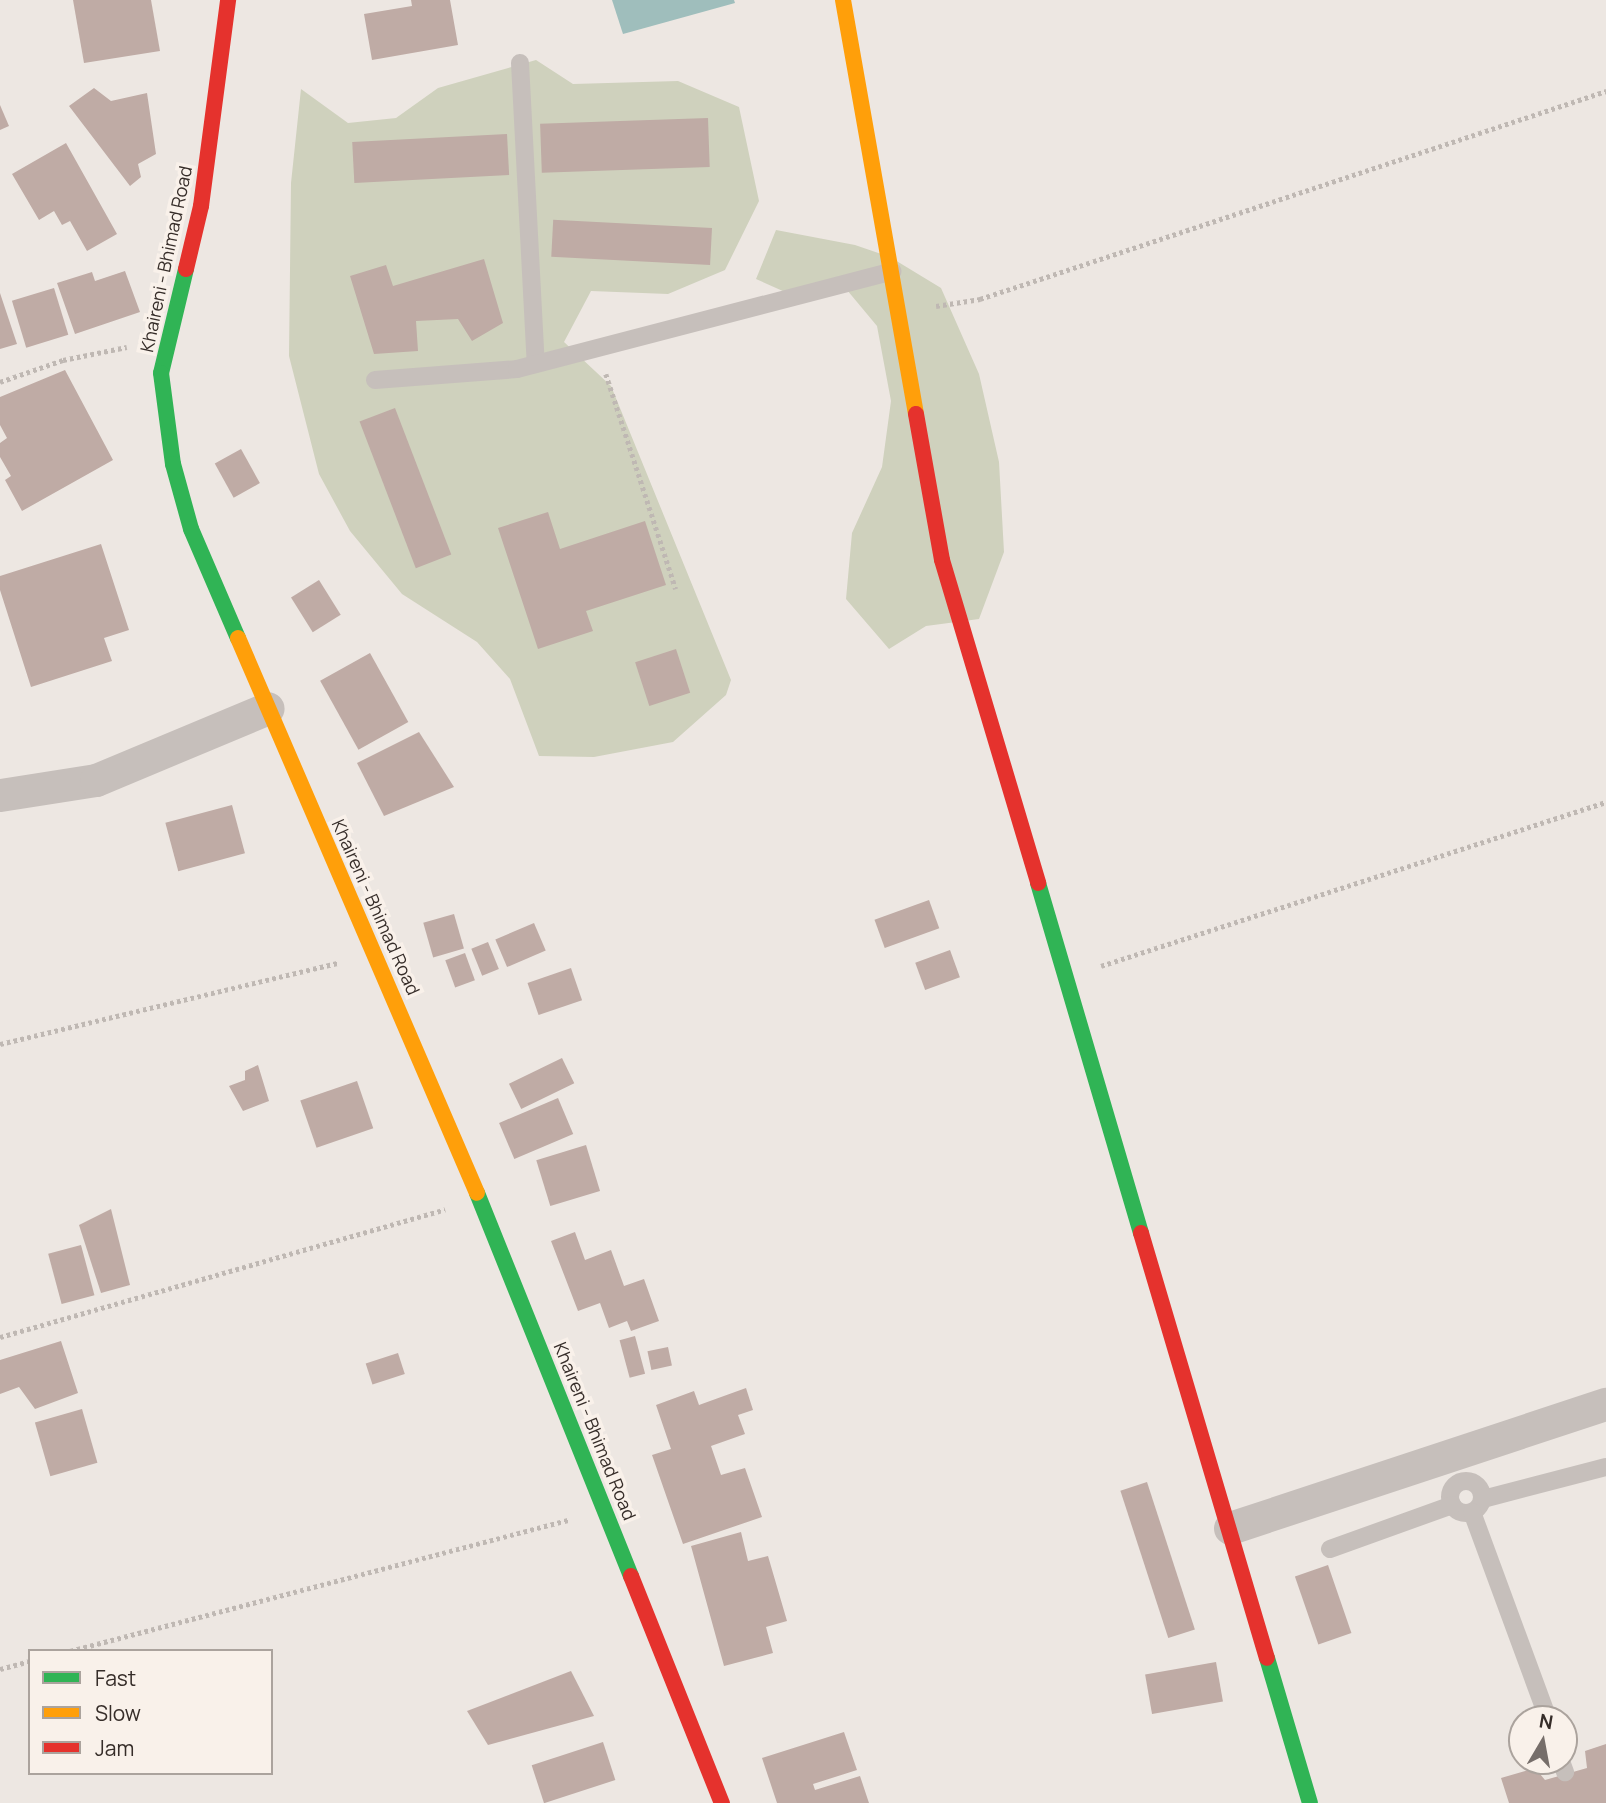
<!DOCTYPE html>
<style>
body{margin:0}
#map{position:relative;width:1606px;height:1803px;overflow:hidden;background:#ede7e2;font-family:Manrope,sans-serif}
div>[style]{position:absolute}
.green>*{inset:0;background:#cfd1bd}
.water>*{inset:0;background:#9fbebc}
.building>*{inset:0;background:#bfaba5;transform-origin:0 0}
.path>*{height:4.5px;margin-top:-2.25px;transform-origin:0;background:repeating-linear-gradient(90deg,#bfb8b3 0 3.5px,transparent 0 7px)}
.lane>*{height:18px;margin:-9px;padding:0 9px;transform-origin:9px;border-radius:9px;background:#c6bfbb}
.lane>.ring{margin:-9px;padding:0;box-sizing:content-box;background:none;border:18px solid #c6bfbb;border-radius:50%}
.street>*{height:33px;margin:-16.5px;padding:0 16.5px;transform-origin:16.5px;border-radius:16.5px;background:#c6bfbb}
.fast>*{height:16px;margin:-8px;padding:0 8px;transform-origin:8px;border-radius:8px;background:#30b455}
.slow>*{height:16px;margin:-8px;padding:0 8px;transform-origin:8px;border-radius:8px;background:#ff9f0a}
.jam>*{height:16px;margin:-8px;padding:0 8px;transform-origin:8px;border-radius:8px;background:#e5322d}
span{translate:-50% -50%;white-space:nowrap;text-align:center;line-height:1.15;-webkit-text-stroke:7px #f9f1ea;paint-order:stroke}
.street-label{font-size:18px;color:#362d29}
.legend{position:absolute;left:28px;top:1649px;width:245px;height:126px;box-sizing:border-box;background:#f9f1ea;border:2px solid #aba39d;margin:0;padding:9px 12px;list-style:none;font-size:21px;color:#362d29}
.legend li{display:flex;align-items:center;gap:14px;height:35px}
.legend b{width:35px;border:2px solid #aba39d}
.north{position:absolute;left:1508px;top:1705px;width:70px;height:70px;box-sizing:border-box;background:#f9f1ea;border:2px solid #aba39d;border-radius:50%;rotate:10deg;font-size:19px;font-weight:700;line-height:28px;text-align:center;color:#362d29}
.north::after{content:'';display:block;margin:auto;width:24px;height:32px;background:#766e6a;clip-path:polygon(50% 0,100% 100%,50% 72%,0 100%)}
</style>
<div id="map">
<div class="green">
<i style="clip-path:polygon(536px 60px,573px 84px,678px 81px,739px 107px,759px 201px,725px 270px,668px 294px,591px 291px,564px 342px,611px 386px,731px 680px,726px 695px,673px 742px,594px 757px,539px 756px,510px 679px,477px 642px,402px 594px,350px 531px,319px 474px,289px 356px,291px 183px,301px 89px,348px 123px,396px 118px,438px 88px)"></i>
<i style="clip-path:polygon(776px 230px,855px 245px,890px 257px,941px 288px,979px 374px,999px 462px,1004px 552px,979px 619px,926px 626px,889px 649px,846px 599px,852px 533px,882px 467px,891px 401px,877px 326px,842px 284px,794px 296px,756px 279px)"></i>
</div>
<div class="water">
<i style="clip-path:polygon(612px 0,734px 0,735px 3px,623px 34px)"></i>
</div>
<div class="building">
<i style="clip-path:polygon(73px 0,151px 0,160px 51px,84px 63px)"></i>
<i style="clip-path:polygon(411px 0,450px 0,458px 45px,372px 60px,364px 14px,412px 6px)"></i>
<i style="clip-path:polygon(94px 88px,111px 101px,147px 93px,156px 154px,138px 164px,141px 177px,130px 186px,69px 106px)"></i>
<i style="clip-path:polygon(0 105px,9px 126px,0 130px)"></i>
<i style="left:708px;top:118px;width:49px;height:168px;rotate:88deg"></i>
<i style="left:507px;top:134px;width:41px;height:155px;rotate:87deg"></i>
<i style="clip-path:polygon(66px 143px,117px 234px,87px 251px,70px 221px,62px 225px,54px 211px,39px 220px,12px 174px)"></i>
<i style="left:712px;top:228px;width:37px;height:159px;rotate:93deg"></i>
<i style="clip-path:polygon(484px 259px,503px 323px,472px 341px,458px 319px,416px 321px,418px 351px,374px 354px,350px 276px,386px 265px,393px 286px)"></i>
<i style="clip-path:polygon(125px 271px,140px 312px,75px 334px,57px 283px,92px 272px,95px 281px)"></i>
<i style="left:54px;top:288px;width:49px;height:44px;rotate:73deg"></i>
<i style="clip-path:polygon(0 293px,17px 344px,0 349px)"></i>
<i style="clip-path:polygon(65px 370px,113px 460px,22px 511px,5px 480px,11px 476px,0 457px,0 443px,7px 438px,0 425px,0 397px)"></i>
<i style="left:395px;top:408px;width:157px;height:38px;rotate:69deg"></i>
<i style="left:241px;top:449px;width:39px;height:30px;rotate:61deg"></i>
<i style="clip-path:polygon(548px 512px,560px 549px,645px 521px,666px 585px,586px 611px,593px 631px,538px 649px,498px 528px)"></i>
<i style="clip-path:polygon(101px 544px,129px 630px,104px 638px,112px 661px,31px 687px,0 590px,0 576px)"></i>
<i style="left:319px;top:580px;width:41px;height:33px;rotate:58deg"></i>
<i style="left:676px;top:649px;width:46px;height:43px;rotate:72deg"></i>
<i style="left:370px;top:653px;width:79px;height:57px;rotate:61deg"></i>
<i style="clip-path:polygon(419px 732px,454px 787px,384px 816px,357px 763px)"></i>
<i style="left:232px;top:805px;width:50px;height:69px;rotate:75deg"></i>
<i style="left:929px;top:900px;width:30px;height:58px;rotate:70deg"></i>
<i style="left:454px;top:914px;width:36px;height:32px;rotate:74deg"></i>
<i style="left:534px;top:923px;width:30px;height:42px;rotate:67deg"></i>
<i style="left:488px;top:942px;width:29px;height:18px;rotate:68deg"></i>
<i style="left:950px;top:950px;width:29px;height:37px;rotate:70deg"></i>
<i style="left:465px;top:953px;width:29px;height:21px;rotate:70deg"></i>
<i style="left:571px;top:968px;width:34px;height:46px;rotate:71deg"></i>
<i style="left:562px;top:1058px;width:28px;height:59px;rotate:64deg"></i>
<i style="clip-path:polygon(258px 1065px,269px 1101px,243px 1111px,229px 1086px,245px 1080px,245px 1071px)"></i>
<i style="left:357px;top:1081px;width:50px;height:60px;rotate:71deg"></i>
<i style="left:558px;top:1098px;width:39px;height:64px;rotate:67deg"></i>
<i style="left:586px;top:1145px;width:48px;height:52px;rotate:73deg"></i>
<i style="clip-path:polygon(111px 1209px,130px 1285px,101px 1293px,79px 1225px)"></i>
<i style="clip-path:polygon(575px 1232px,585px 1260px,611px 1250px,624px 1286px,644px 1279px,659px 1321px,631px 1331px,627px 1321px,609px 1328px,600px 1303px,578px 1311px,551px 1241px)"></i>
<i style="left:81px;top:1245px;width:52px;height:34px;rotate:75deg"></i>
<i style="left:635px;top:1336px;width:39px;height:16px;rotate:75deg"></i>
<i style="clip-path:polygon(61px 1341px,78px 1393px,35px 1409px,19px 1387px,0 1394px,0 1360px)"></i>
<i style="left:668px;top:1347px;width:19px;height:21px;rotate:78deg"></i>
<i style="left:398px;top:1353px;width:22px;height:34px;rotate:72deg"></i>
<i style="clip-path:polygon(746px 1388px,753px 1410px,738px 1415px,745px 1434px,711px 1446px,721px 1475px,745px 1468px,762px 1517px,683px 1544px,652px 1455px,671px 1449px,656px 1405px,694px 1391px,699px 1405px)"></i>
<i style="left:82px;top:1409px;width:56px;height:49px;rotate:74deg"></i>
<i style="left:1147px;top:1482px;width:155px;height:28px;rotate:72deg"></i>
<i style="clip-path:polygon(741px 1532px,748px 1561px,768px 1556px,787px 1621px,766px 1627px,773px 1653px,724px 1666px,691px 1546px)"></i>
<i style="left:1328px;top:1565px;width:72px;height:35px;rotate:71deg"></i>
<i style="left:1216px;top:1662px;width:40px;height:72px;rotate:80deg"></i>
<i style="clip-path:polygon(571px 1671px,594px 1716px,488px 1745px,467px 1711px)"></i>
<i style="clip-path:polygon(844px 1732px,857px 1770px,813px 1784px,815px 1790px,860px 1776px,869px 1803px,777px 1803px,762px 1758px)"></i>
<i style="left:603px;top:1742px;width:40px;height:75px;rotate:72deg"></i>
<i style="clip-path:polygon(1606px 1744px,1606px 1803px,1509px 1803px,1501px 1778px,1535px 1768px,1545px 1780px,1587px 1768px,1585px 1751px)"></i>
</div>
<div class="path">
<i style="left:936px;top:306px;width:45px;rotate:-9deg"></i>
<i style="left:980px;top:299px;width:660px;rotate:-18.38deg"></i>
<i style="left:606px;top:374px;width:226px;rotate:72deg"></i>
<i style="left:0;top:382px;width:67px;rotate:-19.2deg"></i>
<i style="left:63px;top:360px;width:65px;rotate:-11.5deg"></i>
<i style="left:1101px;top:966px;width:531px;rotate:-17.99deg"></i>
<i style="left:0;top:1044px;width:348px;rotate:-13.5deg"></i>
<i style="left:0;top:1337px;width:463px;rotate:-16deg"></i>
<i style="left:70px;top:1651px;width:515px;rotate:-14.74deg"></i>
<i style="left:0;top:1669px;width:31px;rotate:-15deg"></i>
</div>
<div class="lane">
<i style="left:520px;top:63px;width:301px;rotate:87deg"></i>
<i style="left:375px;top:380px;width:142px;rotate:-4.4deg"></i>
<i style="left:517px;top:369px;width:388px;rotate:-14.6deg"></i>
<i class="ring" style="left:1450px;top:1481px;width:14px;height:14px"></i>
<i style="left:1483px;top:1499px;width:127px;rotate:-14.6deg"></i>
<i style="left:1472px;top:1512px;width:221px;rotate:69.8deg"></i>
<i style="left:1330px;top:1549px;width:130px;rotate:-19.8deg"></i>
<i style="left:1561px;top:1761px;width:12px;rotate:70deg"></i>
</div>
<div class="street">
<i style="left:0;top:795px;width:97px;rotate:-8.9deg"></i>
<i style="left:96px;top:780px;width:186px;rotate:-22.7deg"></i>
<i style="left:1230px;top:1528px;width:396px;rotate:-18.3deg"></i>
</div>
<div class="fast">
<i style="left:186px;top:269px;width:107px;rotate:103.5deg"></i>
<i style="left:161px;top:373px;width:92px;rotate:82.5deg"></i>
<i style="left:173px;top:464px;width:67px;rotate:74.5deg"></i>
<i style="left:191px;top:529px;width:119px;rotate:66.7deg"></i>
<i style="left:1038px;top:883px;width:365px;rotate:73.6deg"></i>
<i style="left:477px;top:1193px;width:413px;rotate:68.1deg"></i>
<i style="left:1267px;top:1658px;width:151px;rotate:73.5deg"></i>
</div>
<div class="slow">
<i style="left:843px;top:0;width:420px;rotate:80deg"></i>
<i style="left:238px;top:638px;width:604px;rotate:66.7deg"></i>
</div>
<div class="jam">
<i style="left:186px;top:269px;width:65px;rotate:-76.6deg"></i>
<i style="left:201px;top:206px;width:208px;rotate:-82.5deg"></i>
<i style="left:916px;top:414px;width:148px;rotate:79.9deg"></i>
<i style="left:942px;top:560px;width:337px;rotate:73.4deg"></i>
<i style="left:1141px;top:1233px;width:443px;rotate:73.5deg"></i>
<i style="left:631px;top:1576px;width:245px;rotate:68.2deg"></i>
</div>
<div class="street-label">
<span style="left:166px;top:259px;rotate:-78deg">Khaireni - Bhimad Road</span>
<span style="left:376px;top:907px;rotate:66deg">Khaireni - Bhimad Road</span>
<span style="left:595px;top:1431px;rotate:68deg">Khaireni - Bhimad Road</span>
</div>
<ul class="legend">
<li><b style="height:9px;background:#30b455"></b>Fast</li>
<li><b style="height:9px;background:#ff9f0a"></b>Slow</li>
<li><b style="height:9px;background:#e5322d"></b>Jam</li>
</ul>
<div class="north">N</div>
</div>
